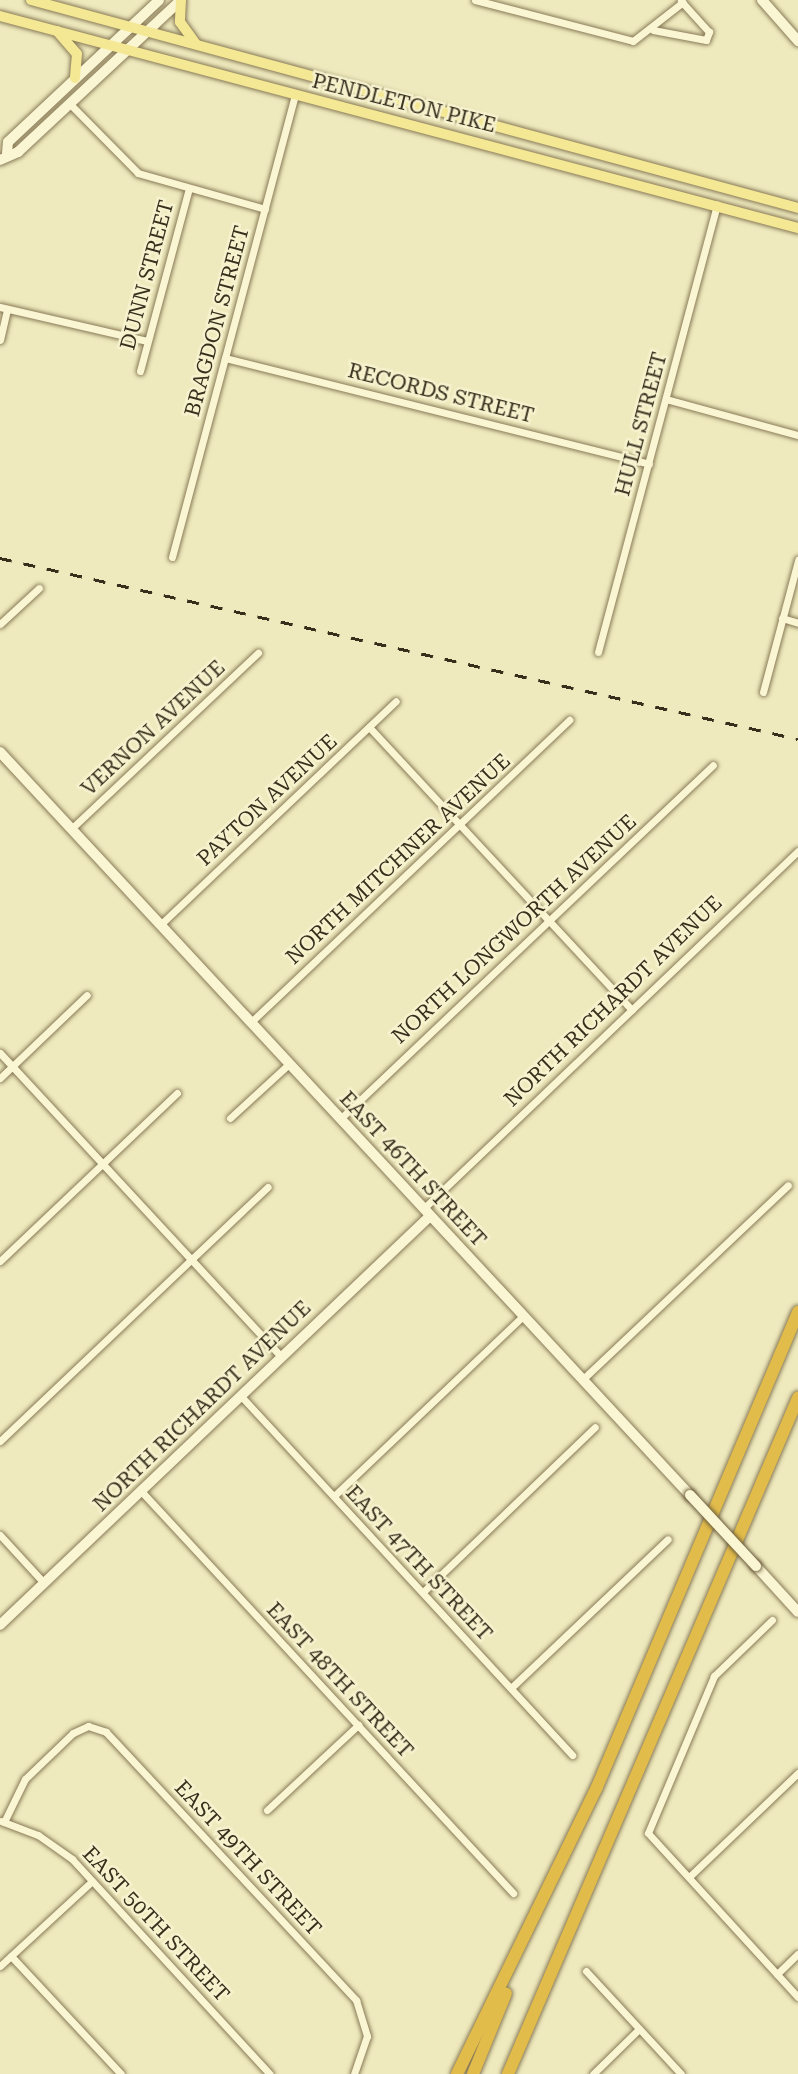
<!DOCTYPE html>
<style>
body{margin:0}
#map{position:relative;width:798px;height:2074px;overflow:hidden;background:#efeabe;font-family:"Roboto Serif",serif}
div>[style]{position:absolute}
.roads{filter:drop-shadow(0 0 2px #887a57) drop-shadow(0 0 2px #887a57)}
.street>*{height:7px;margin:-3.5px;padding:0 3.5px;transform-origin:3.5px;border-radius:3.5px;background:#faf5d2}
.secondary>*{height:10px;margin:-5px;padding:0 5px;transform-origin:5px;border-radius:5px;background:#faf5d2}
.primary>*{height:10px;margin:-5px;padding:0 5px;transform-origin:5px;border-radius:5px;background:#f4e894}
.highway>*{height:12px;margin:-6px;padding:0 6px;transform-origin:6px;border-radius:6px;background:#e2bc4b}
.rail>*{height:2.5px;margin-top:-1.25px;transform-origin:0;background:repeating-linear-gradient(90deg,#372e1c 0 12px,transparent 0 24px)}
.bridges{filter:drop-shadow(0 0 2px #6a5b3a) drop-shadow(0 0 2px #6a5b3a)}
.secondary-bridge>*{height:10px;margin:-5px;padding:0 5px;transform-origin:5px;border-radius:5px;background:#faf5d2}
span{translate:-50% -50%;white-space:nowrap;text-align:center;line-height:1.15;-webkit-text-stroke:5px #f6f2ce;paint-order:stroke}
.street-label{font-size:21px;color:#372e1c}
</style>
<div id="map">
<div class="roads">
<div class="street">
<i style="left:475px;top:0;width:163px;rotate:14.5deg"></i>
<i style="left:633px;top:41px;width:63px;rotate:-38deg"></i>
<i style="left:653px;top:30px;width:54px;rotate:10.7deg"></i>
<i style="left:706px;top:40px;width:9px;rotate:-69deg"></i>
<i style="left:709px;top:32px;width:42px;rotate:-132.1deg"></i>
<i style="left:69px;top:103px;width:98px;rotate:45.4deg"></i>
<i style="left:138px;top:173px;width:132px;rotate:15.8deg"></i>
<i style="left:0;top:307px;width:151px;rotate:13deg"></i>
<i style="left:0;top:340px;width:32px;rotate:-77deg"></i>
<i style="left:225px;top:358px;width:437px;rotate:14deg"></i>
<i style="left:140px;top:371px;width:189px;rotate:-75deg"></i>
<i style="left:666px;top:399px;width:137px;rotate:15.3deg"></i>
<i style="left:172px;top:557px;width:478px;rotate:-75.1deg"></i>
<i style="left:782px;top:618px;width:17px;rotate:17deg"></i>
<i style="left:0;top:624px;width:53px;rotate:-42.7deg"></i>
<i style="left:598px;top:652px;width:463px;rotate:-75.1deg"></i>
<i style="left:763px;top:692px;width:137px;rotate:-75.1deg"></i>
<i style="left:369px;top:727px;width:386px;rotate:47.1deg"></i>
<i style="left:71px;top:829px;width:257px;rotate:-43.3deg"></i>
<i style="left:160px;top:925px;width:325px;rotate:-43.5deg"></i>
<i style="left:251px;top:1022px;width:439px;rotate:-43.5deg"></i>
<i style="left:0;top:1053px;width:415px;rotate:47.2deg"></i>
<i style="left:0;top:1078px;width:120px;rotate:-43.7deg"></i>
<i style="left:230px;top:1118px;width:80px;rotate:-42.5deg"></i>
<i style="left:340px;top:1119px;width:514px;rotate:-43.5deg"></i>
<i style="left:423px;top:1209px;width:518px;rotate:-43.67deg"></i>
<i style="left:0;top:1261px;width:244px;rotate:-43.5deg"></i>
<i style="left:583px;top:1379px;width:282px;rotate:-43.4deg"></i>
<i style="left:240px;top:1395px;width:490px;rotate:47.3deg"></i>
<i style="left:0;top:1441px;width:369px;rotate:-43.5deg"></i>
<i style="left:141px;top:1491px;width:548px;rotate:47.22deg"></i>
<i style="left:334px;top:1496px;width:262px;rotate:-43.6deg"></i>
<i style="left:0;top:1535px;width:65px;rotate:47.5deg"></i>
<i style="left:423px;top:1592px;width:238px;rotate:-43.8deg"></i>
<i style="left:772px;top:1620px;width:81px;rotate:136deg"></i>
<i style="left:714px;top:1676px;width:170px;rotate:112.8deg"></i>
<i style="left:648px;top:1833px;width:222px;rotate:47.6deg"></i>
<i style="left:511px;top:1688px;width:216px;rotate:-43.5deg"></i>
<i style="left:267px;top:1810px;width:125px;rotate:-43deg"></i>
<i style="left:1px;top:1821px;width:40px;rotate:21deg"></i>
<i style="left:38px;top:1835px;width:42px;rotate:35.2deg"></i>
<i style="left:72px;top:1859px;width:292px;rotate:47.4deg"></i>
<i style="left:4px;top:1822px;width:48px;rotate:-64deg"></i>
<i style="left:25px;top:1779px;width:66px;rotate:-43.8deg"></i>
<i style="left:73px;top:1733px;width:17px;rotate:-25deg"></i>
<i style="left:88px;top:1726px;width:19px;rotate:18deg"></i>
<i style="left:106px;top:1732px;width:367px;rotate:47deg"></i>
<i style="left:356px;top:2000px;width:38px;rotate:73deg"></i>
<i style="left:367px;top:2036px;width:40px;rotate:108.9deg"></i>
<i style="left:689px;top:1877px;width:151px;rotate:-43.7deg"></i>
<i style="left:11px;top:1956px;width:161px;rotate:47deg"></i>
<i style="left:0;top:1966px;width:125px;rotate:-42.7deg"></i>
<i style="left:586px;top:1971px;width:140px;rotate:47.3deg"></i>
<i style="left:777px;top:1974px;width:29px;rotate:-44deg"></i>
<i style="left:593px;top:2074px;width:64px;rotate:-44.4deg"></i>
</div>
<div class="secondary">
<i style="left:762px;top:0;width:55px;rotate:48.7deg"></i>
<i style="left:7px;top:153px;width:11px;rotate:-85deg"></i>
<i style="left:8px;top:142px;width:207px;rotate:-43.2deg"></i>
<i style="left:0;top:160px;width:20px;rotate:-24deg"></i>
<i style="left:18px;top:152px;width:223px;rotate:-43deg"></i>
<i style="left:0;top:752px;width:1014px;rotate:47.12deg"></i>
<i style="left:756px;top:1566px;width:62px;rotate:47.6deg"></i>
<i style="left:0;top:1625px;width:593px;rotate:-43.57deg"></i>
</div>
<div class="primary">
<i style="left:31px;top:0;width:795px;rotate:15.17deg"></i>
<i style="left:181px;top:0;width:22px;rotate:93deg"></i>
<i style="left:180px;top:22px;width:27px;rotate:54deg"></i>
<i style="left:0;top:16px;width:826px;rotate:14.88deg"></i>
<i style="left:57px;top:31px;width:30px;rotate:49deg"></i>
<i style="left:77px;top:54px;width:24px;rotate:95deg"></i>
</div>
<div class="highway">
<i style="left:457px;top:2074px;width:319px;rotate:-64deg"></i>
<i style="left:597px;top:1787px;width:516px;rotate:-67.06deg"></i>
<i style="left:473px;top:2074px;width:87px;rotate:-67.8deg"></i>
<i style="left:508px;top:2074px;width:736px;rotate:-66.78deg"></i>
</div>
</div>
<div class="rail">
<i style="left:0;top:558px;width:818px;rotate:12.78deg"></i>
</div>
<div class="bridges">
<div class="secondary-bridge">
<i style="left:690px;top:1495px;width:97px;rotate:47.1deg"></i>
</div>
</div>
<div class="street-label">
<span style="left:404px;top:103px;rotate:14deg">PENDLETON PIKE</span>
<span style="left:147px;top:275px;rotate:-75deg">DUNN STREET</span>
<span style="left:217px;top:321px;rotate:-75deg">BRAGDON STREET</span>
<span style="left:441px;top:393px;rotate:14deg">RECORDS STREET</span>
<span style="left:641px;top:424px;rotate:-75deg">HULL STREET</span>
<span style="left:153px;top:728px;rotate:-43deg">VERNON AVENUE</span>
<span style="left:267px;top:800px;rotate:-43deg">PAYTON AVENUE</span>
<span style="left:398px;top:859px;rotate:-43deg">NORTH MITCHNER AVENUE</span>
<span style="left:514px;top:929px;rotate:-43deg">NORTH LONGWORTH AVENUE</span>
<span style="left:613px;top:1001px;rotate:-44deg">NORTH RICHARDT AVENUE</span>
<span style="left:413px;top:1169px;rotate:47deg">EAST 46TH STREET</span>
<span style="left:202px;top:1406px;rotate:-44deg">NORTH RICHARDT AVENUE</span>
<span style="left:419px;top:1563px;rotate:47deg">EAST 47TH STREET</span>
<span style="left:340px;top:1680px;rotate:47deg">EAST 48TH STREET</span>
<span style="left:248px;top:1858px;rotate:47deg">EAST 49TH STREET</span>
<span style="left:156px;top:1924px;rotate:47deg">EAST 50TH STREET</span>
</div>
</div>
